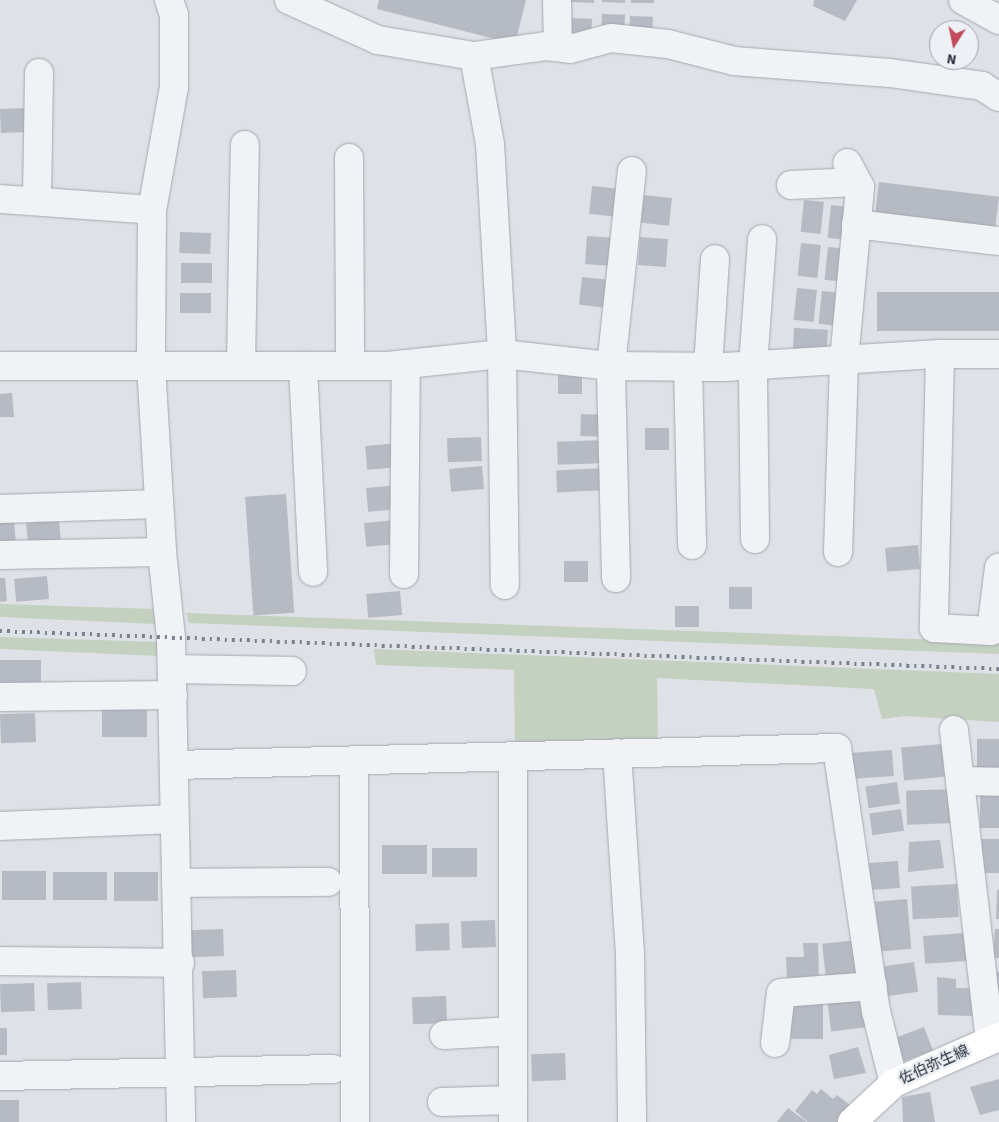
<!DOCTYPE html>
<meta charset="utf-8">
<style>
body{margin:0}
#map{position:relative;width:999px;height:1122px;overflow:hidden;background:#dee1e6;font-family:"Source Sans 3","Noto Sans JP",sans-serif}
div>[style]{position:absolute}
.green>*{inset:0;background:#c4d0c0}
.building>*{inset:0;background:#b6bac3;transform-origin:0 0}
.roads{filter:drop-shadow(0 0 1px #a4a8b0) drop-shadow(0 0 1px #a4a8b0)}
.minor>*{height:28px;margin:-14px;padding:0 14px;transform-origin:14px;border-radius:14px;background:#f0f2f5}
.major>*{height:28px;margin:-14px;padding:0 14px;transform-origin:14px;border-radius:14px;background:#fff}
.rail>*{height:4px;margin-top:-2px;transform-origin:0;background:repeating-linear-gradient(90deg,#79818f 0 2.5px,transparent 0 7.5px)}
span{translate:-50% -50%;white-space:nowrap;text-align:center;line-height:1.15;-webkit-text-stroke:5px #edf0f4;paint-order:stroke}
.street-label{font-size:15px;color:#282f3c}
.north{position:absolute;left:929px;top:20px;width:50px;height:50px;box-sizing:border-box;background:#edf0f4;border:1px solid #9ea3aa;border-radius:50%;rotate:190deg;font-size:14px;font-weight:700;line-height:20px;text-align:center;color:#282f3c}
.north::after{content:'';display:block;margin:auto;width:18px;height:22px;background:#c44b5c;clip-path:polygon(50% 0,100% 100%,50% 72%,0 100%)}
</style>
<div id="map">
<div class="green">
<i style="clip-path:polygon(0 604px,155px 609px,156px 624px,0 617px)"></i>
<i style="clip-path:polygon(186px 613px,999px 642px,999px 654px,189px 623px)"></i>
<i style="clip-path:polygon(0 637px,160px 642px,159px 656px,0 649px)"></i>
<i style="clip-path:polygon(374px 649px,999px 674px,999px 722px,905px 716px,882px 719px,874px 689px,657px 678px,658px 744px,515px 750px,514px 670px,376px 665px)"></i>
</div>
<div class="building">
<i style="clip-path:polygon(379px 0,526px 0,515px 44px,377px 9px)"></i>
<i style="clip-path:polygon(571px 0,594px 0,594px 3px,571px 2px)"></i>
<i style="clip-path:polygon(602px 0,625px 0,625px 3px,602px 2px)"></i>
<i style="left:631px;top:0;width:23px;height:3px"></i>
<i style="clip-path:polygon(814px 0,857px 0,845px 21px,813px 6px)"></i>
<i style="left:602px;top:14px;width:23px;height:18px;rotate:2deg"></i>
<i style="left:630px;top:16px;width:23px;height:18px;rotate:2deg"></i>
<i style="left:569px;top:18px;width:23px;height:18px;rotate:2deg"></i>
<i style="left:26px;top:108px;width:24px;height:26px;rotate:88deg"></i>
<i style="left:879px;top:182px;width:121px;height:39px;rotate:7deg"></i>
<i style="left:592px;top:186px;width:29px;height:28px;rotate:6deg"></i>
<i style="left:644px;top:195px;width:28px;height:28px;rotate:6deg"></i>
<i style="left:804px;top:200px;width:20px;height:32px;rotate:6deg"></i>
<i style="left:831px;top:205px;width:20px;height:33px;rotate:6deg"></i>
<i style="left:180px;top:232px;width:31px;height:21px;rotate:2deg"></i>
<i style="left:587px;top:236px;width:29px;height:28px;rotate:4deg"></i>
<i style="left:640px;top:237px;width:28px;height:28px;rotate:4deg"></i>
<i style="left:801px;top:243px;width:20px;height:33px;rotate:6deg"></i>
<i style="left:828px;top:247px;width:19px;height:33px;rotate:6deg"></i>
<i style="left:181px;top:263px;width:31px;height:20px"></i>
<i style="left:582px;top:277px;width:29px;height:28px;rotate:6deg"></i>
<i style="left:797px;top:288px;width:20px;height:32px;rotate:6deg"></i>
<i style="left:822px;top:291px;width:20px;height:33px;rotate:6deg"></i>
<i style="left:877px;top:292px;width:122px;height:39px"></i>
<i style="left:180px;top:293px;width:31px;height:20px"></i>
<i style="left:794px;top:328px;width:34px;height:23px;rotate:3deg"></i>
<i style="left:558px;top:372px;width:24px;height:22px"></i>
<i style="clip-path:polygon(12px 393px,14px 417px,0 417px,0 394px)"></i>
<i style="left:581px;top:414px;width:24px;height:22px;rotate:2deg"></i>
<i style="left:645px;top:428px;width:24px;height:22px"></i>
<i style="left:481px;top:437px;width:24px;height:34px;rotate:88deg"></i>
<i style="left:605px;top:440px;width:23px;height:48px;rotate:88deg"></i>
<i style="left:399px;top:443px;width:24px;height:34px;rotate:85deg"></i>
<i style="left:482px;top:466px;width:23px;height:33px;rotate:85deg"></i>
<i style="left:604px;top:468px;width:22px;height:48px;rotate:87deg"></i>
<i style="left:399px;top:485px;width:24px;height:33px;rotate:85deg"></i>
<i style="left:286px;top:494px;width:119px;height:41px;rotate:86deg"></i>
<i style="left:59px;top:520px;width:24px;height:33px;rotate:85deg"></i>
<i style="left:397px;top:520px;width:24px;height:33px;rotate:85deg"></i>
<i style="clip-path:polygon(14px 521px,16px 545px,0 545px,0 522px)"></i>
<i style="left:918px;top:545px;width:24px;height:33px;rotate:85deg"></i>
<i style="left:564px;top:561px;width:24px;height:21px"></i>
<i style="left:47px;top:576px;width:23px;height:33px;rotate:85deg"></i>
<i style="clip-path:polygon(0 578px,5px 578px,7px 601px,0 602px)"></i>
<i style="left:729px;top:587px;width:23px;height:22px"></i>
<i style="left:400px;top:591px;width:24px;height:34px;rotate:85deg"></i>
<i style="left:675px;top:606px;width:24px;height:21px"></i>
<i style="left:0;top:660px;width:41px;height:29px"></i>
<i style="left:102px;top:709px;width:45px;height:28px"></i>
<i style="left:35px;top:713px;width:29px;height:35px;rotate:88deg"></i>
<i style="left:999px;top:739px;width:35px;height:22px;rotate:90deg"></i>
<i style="left:942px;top:744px;width:33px;height:41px;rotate:85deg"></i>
<i style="left:892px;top:750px;width:26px;height:40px;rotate:86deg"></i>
<i style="left:897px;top:782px;width:22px;height:32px;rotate:82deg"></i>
<i style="left:954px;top:789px;width:34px;height:48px;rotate:88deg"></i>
<i style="left:980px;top:793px;width:19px;height:35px"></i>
<i style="left:901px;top:809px;width:22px;height:32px;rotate:82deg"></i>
<i style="left:982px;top:839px;width:17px;height:34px"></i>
<i style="clip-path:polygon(940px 840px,944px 868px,908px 872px,909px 842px)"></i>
<i style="left:382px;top:845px;width:45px;height:29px"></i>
<i style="left:432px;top:848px;width:45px;height:29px"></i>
<i style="left:898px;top:861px;width:27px;height:35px;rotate:86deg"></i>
<i style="left:46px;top:871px;width:29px;height:44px;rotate:90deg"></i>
<i style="left:107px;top:872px;width:28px;height:54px;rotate:90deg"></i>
<i style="left:114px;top:872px;width:44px;height:29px"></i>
<i style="left:957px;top:884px;width:33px;height:46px;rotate:87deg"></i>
<i style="clip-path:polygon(997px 890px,999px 890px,999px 919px,996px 919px)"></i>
<i style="left:907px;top:899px;width:50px;height:32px;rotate:85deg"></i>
<i style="left:495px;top:920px;width:27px;height:34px;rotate:88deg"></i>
<i style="left:449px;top:923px;width:27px;height:34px;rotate:88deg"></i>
<i style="left:223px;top:929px;width:27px;height:33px;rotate:88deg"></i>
<i style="clip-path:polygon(995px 929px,999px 929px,999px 958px,993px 958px)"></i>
<i style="left:965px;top:933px;width:28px;height:42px;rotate:86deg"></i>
<i style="left:858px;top:940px;width:38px;height:36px;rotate:84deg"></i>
<i style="clip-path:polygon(803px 943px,818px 943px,819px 982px,787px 983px,786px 957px,804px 957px)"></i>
<i style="left:914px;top:962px;width:30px;height:32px;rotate:82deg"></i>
<i style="left:236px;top:970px;width:27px;height:34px;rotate:88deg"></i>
<i style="clip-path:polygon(997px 972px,999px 972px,999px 998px,996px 998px)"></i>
<i style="clip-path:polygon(937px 977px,956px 979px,956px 988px,972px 988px,974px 1016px,938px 1015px)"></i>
<i style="left:81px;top:982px;width:27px;height:34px;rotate:88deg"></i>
<i style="left:34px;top:983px;width:28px;height:34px;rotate:88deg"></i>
<i style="left:446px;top:996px;width:27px;height:34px;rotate:88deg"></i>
<i style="left:866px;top:996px;width:31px;height:39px;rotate:83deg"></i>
<i style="left:791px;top:1003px;width:32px;height:36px"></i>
<i style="left:924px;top:1027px;width:25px;height:31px;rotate:69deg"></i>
<i style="left:0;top:1028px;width:7px;height:27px"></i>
<i style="clip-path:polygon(858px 1047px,866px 1073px,834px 1079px,829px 1055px)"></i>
<i style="left:565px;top:1053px;width:27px;height:34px;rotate:88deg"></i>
<i style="clip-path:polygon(999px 1079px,999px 1110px,980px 1115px,970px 1087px)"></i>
<i style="clip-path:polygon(821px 1089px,833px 1099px,837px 1095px,850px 1105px,837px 1122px,808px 1122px,795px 1111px,812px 1090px,817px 1094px)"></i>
<i style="clip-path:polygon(930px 1092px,935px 1122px,903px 1122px,902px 1097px)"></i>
<i style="left:0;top:1100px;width:19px;height:22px"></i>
<i style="clip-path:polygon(788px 1108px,807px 1122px,777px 1122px)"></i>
</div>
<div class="roads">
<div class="minor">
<i style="left:169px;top:0;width:16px;rotate:72deg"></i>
<i style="left:174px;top:15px;width:72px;rotate:90deg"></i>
<i style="left:174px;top:87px;width:125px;rotate:100.1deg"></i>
<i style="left:152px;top:210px;width:155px;rotate:90.4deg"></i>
<i style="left:151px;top:365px;width:187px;rotate:86.6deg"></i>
<i style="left:162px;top:552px;width:86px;rotate:84deg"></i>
<i style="left:171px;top:638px;width:484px;rotate:88.8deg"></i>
<i style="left:289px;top:0;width:98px;rotate:24.2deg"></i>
<i style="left:378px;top:40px;width:97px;rotate:9.5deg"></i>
<i style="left:474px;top:56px;width:89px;rotate:79.7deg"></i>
<i style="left:490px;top:144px;width:210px;rotate:86.7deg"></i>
<i style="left:502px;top:354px;width:231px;rotate:89.3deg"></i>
<i style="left:557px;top:0;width:47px;rotate:88.8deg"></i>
<i style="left:963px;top:0;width:41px;rotate:29.1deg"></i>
<i style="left:474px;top:56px;width:74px;rotate:-7.8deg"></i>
<i style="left:547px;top:46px;width:23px;rotate:7deg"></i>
<i style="left:570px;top:49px;width:42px;rotate:-15deg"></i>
<i style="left:611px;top:38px;width:57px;rotate:6deg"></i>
<i style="left:668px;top:44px;width:68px;rotate:14.4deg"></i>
<i style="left:734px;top:61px;width:156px;rotate:4.4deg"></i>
<i style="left:890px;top:73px;width:93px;rotate:8deg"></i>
<i style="left:982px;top:86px;width:20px;rotate:33deg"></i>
<i style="left:349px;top:158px;width:208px;rotate:89.7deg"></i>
<i style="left:791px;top:185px;width:66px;rotate:-2.6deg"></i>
<i style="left:0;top:199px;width:152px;rotate:4.1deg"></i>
<i style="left:37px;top:201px;width:128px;rotate:-89.1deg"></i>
<i style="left:856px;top:224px;width:144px;rotate:6.8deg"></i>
<i style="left:940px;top:354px;width:274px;rotate:91.3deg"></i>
<i style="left:934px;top:628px;width:57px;rotate:3deg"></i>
<i style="left:991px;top:631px;width:64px;rotate:-82.8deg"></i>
<i style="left:241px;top:365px;width:220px;rotate:-89deg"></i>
<i style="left:0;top:366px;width:388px"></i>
<i style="left:388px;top:366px;width:115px;rotate:-6deg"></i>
<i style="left:502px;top:354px;width:110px;rotate:6.3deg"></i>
<i style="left:611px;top:366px;width:114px;rotate:0.5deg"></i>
<i style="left:725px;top:367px;width:215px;rotate:-3.5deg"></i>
<i style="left:940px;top:354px;width:59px"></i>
<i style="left:303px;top:366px;width:206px;rotate:87.2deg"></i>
<i style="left:688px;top:367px;width:178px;rotate:88.7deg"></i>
<i style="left:708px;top:367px;width:108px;rotate:-86.3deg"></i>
<i style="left:0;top:509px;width:159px;rotate:-1.8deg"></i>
<i style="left:755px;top:539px;width:173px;rotate:-90.7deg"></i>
<i style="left:753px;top:366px;width:127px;rotate:-85.9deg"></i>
<i style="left:838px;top:552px;width:192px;rotate:-88.2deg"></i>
<i style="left:844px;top:360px;width:174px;rotate:-84.7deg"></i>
<i style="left:860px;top:187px;width:27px;rotate:-118deg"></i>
<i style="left:0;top:555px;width:162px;rotate:-1.1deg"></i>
<i style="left:404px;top:574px;width:210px;rotate:-89.5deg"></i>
<i style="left:616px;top:578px;width:212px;rotate:-91.4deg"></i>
<i style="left:611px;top:366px;width:196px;rotate:-83.9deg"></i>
<i style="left:172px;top:669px;width:120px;rotate:1deg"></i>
<i style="left:0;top:697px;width:173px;rotate:-0.7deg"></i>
<i style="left:954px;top:730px;width:312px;rotate:83.4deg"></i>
<i style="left:617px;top:753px;width:201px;rotate:86.3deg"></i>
<i style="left:630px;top:954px;width:168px;rotate:89.3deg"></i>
<i style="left:513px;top:756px;width:366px;rotate:90deg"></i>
<i style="left:354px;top:760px;width:362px;rotate:89.8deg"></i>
<i style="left:175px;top:765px;width:662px;rotate:-1.47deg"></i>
<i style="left:837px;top:748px;width:266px;rotate:81.6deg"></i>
<i style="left:876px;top:1011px;width:74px;rotate:76deg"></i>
<i style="left:960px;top:781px;width:39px;rotate:1deg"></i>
<i style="left:0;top:826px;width:174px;rotate:-2.3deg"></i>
<i style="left:177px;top:883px;width:151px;rotate:-0.4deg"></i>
<i style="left:0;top:961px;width:180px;rotate:0.6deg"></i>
<i style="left:444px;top:1035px;width:69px;rotate:-3.3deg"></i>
<i style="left:775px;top:1043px;width:50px;rotate:-83.2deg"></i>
<i style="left:781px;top:993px;width:92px;rotate:-4.4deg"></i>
<i style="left:0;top:1076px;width:333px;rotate:-1.2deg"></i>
<i style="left:442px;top:1102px;width:71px;rotate:-1.6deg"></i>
</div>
<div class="major">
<i style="left:852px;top:1122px;width:57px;rotate:-42.9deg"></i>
<i style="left:894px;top:1083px;width:115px;rotate:-23.7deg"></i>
</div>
</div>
<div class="rail">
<i style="left:0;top:631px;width:1000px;rotate:2.18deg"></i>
</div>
<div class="street-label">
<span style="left:934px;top:1065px;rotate:-24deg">佐伯弥生線</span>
</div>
<div class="north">N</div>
</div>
